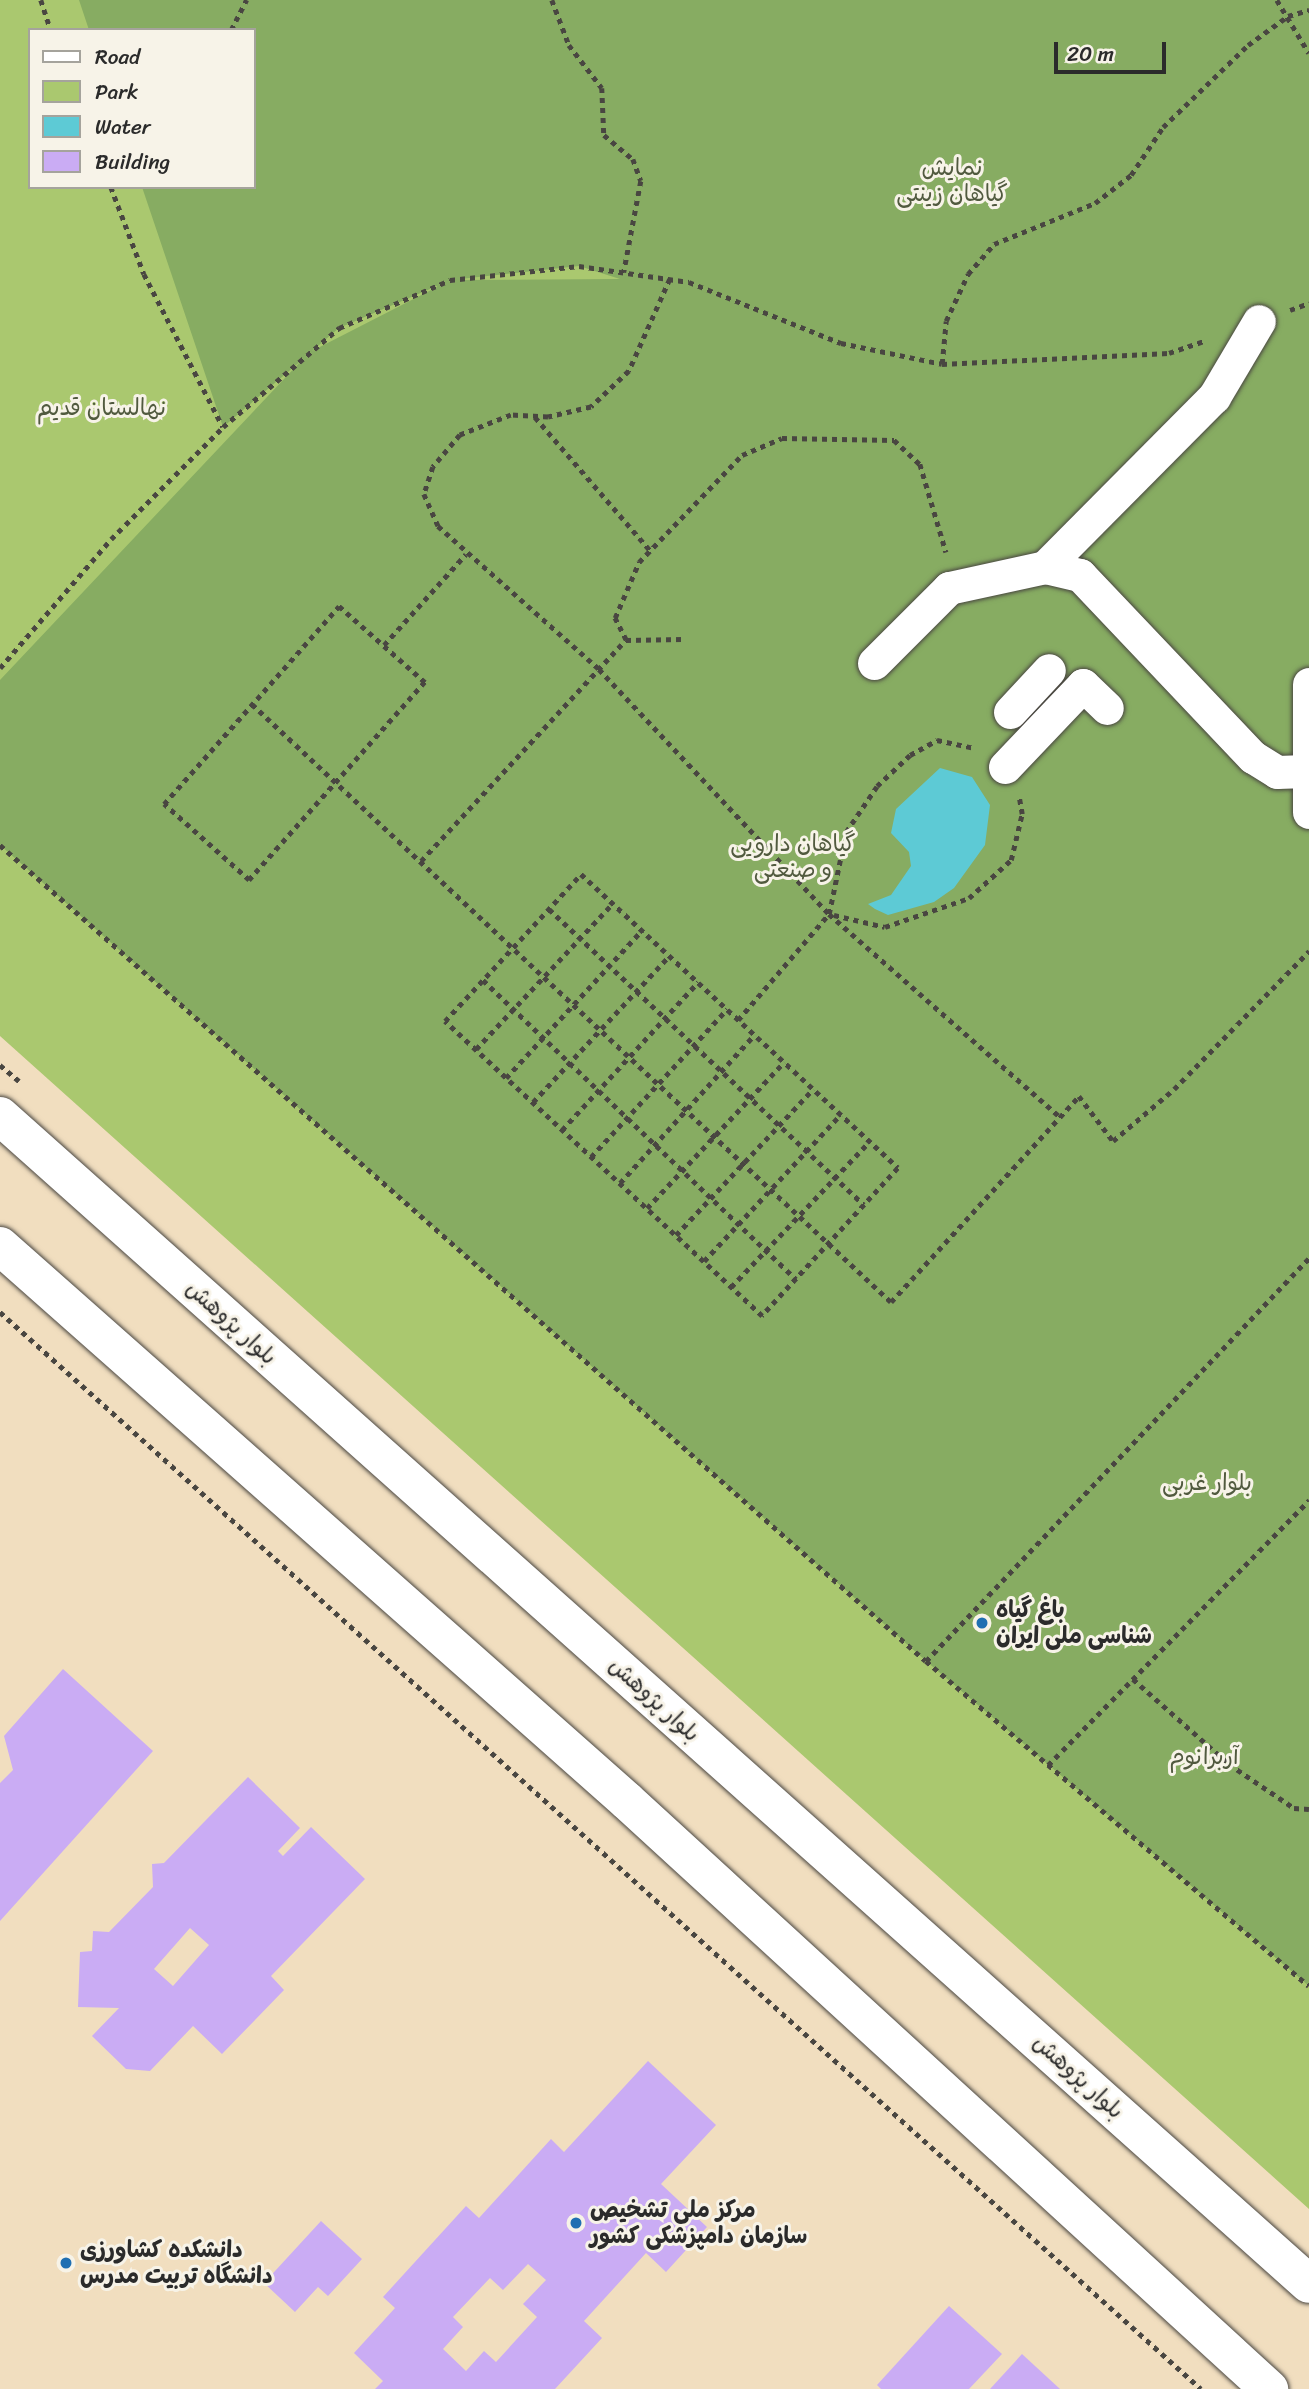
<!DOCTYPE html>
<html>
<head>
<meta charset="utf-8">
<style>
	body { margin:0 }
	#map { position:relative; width:1309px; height:2389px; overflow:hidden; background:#f1debf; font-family:Sriracha,"Playpen Sans Arabic",sans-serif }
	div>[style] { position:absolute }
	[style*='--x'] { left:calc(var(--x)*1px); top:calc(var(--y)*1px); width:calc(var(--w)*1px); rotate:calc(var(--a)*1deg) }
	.green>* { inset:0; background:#aac86f }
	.forest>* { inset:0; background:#87ac62 }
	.water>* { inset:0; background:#5dcad5 }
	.building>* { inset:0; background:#caacf4 }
	.path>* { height:4.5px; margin-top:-2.25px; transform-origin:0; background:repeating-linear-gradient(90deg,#494641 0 5px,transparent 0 10px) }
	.roads { filter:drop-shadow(0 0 2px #494641) drop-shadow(0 0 2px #494641) }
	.street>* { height:33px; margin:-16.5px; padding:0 16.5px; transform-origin:16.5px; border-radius:16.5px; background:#fff }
	.secondary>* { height:38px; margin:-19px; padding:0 19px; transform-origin:19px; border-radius:19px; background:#fff }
	.dots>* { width:19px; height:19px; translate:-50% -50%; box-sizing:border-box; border:4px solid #f7f3e8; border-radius:50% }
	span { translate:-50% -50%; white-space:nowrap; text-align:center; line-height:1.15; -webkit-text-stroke:6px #f7f3e8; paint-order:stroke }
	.park-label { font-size:23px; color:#515a3f }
	.street-label { font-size:23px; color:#2b2b2b }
	.poi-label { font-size:23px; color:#2b2b2b; font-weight:700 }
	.left { translate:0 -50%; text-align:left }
	.legend { position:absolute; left:28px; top:28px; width:228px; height:161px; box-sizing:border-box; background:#f7f3e8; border:2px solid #a5a39c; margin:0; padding:9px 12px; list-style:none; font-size:21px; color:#2b2b2b }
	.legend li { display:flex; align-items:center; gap:14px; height:35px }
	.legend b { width:35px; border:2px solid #a5a39c }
	.scale { position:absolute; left:1054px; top:42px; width:112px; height:32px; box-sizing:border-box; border:4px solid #2b2b2b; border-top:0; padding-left:9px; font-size:21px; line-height:24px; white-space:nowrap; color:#2b2b2b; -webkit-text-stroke:5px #f7f3e8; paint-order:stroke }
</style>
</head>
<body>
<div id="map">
	<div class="green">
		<div style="clip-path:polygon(evenodd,0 0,1309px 0,1309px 2209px,0 1036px,0 0,30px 30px,254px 30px,254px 187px,30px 187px,30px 30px)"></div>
	</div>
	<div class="forest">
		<div style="clip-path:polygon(evenodd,79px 0,1309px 0,1309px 1986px,926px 1661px,0 845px,0 680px,302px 360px,223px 427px,142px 187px,254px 187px,254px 30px,89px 30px,79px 0,579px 266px,620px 279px,460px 280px,460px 279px,579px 266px,79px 0,437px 286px,437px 287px,312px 351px,339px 328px,437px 286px)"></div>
	</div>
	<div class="water">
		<div style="clip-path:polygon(940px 768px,972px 777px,990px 805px,985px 845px,954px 888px,934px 902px,888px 915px,875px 909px,868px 904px,891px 895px,911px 866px,909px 852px,891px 833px,896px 809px)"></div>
	</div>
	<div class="building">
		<div style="clip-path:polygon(63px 1669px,153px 1751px,0 1921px,0 1783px,13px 1770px,4px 1736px)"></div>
		<div style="clip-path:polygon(evenodd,248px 1777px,300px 1828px,278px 1851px,283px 1856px,311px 1827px,365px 1879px,271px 1976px,284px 1990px,222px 2054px,193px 2026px,150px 2071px,126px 2069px,92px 2036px,119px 2008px,78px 2007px,80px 1952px,92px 1951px,93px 1931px,109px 1932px,153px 1887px,152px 1864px,164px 1863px,248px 1777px,190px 1928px,209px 1945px,173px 1986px,154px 1969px,190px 1928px)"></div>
		<div style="clip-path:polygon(evenodd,648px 2061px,716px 2125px,661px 2184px,707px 2227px,666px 2272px,646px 2253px,584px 2321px,602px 2338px,555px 2389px,375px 2389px,383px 2381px,354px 2353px,395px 2308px,383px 2297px,466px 2206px,479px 2218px,551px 2139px,564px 2152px,648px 2061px,528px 2264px,546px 2280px,523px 2304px,537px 2317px,496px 2362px,484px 2351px,466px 2371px,443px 2349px,463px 2327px,453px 2317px,490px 2278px,503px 2290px,528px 2264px)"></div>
		<div style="clip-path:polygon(321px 2221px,362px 2259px,328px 2296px,318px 2287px,295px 2312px,264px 2283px)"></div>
		<div style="clip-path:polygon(949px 2306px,1002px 2354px,969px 2389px,881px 2389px,877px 2385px)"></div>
		<div style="clip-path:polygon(1022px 2354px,1060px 2389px,990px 2389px)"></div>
	</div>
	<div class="path">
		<div style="--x:41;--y:0;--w:32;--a:72"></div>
		<div style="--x:552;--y:0;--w:48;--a:69.3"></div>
		<div style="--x:569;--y:45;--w:54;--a:52.5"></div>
		<div style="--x:602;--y:88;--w:47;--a:87.6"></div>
		<div style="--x:604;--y:135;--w:38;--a:40"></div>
		<div style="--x:633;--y:159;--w:23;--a:70"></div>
		<div style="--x:641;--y:181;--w:93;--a:100.6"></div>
		<div style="--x:1277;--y:0;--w:62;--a:58.9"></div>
		<div style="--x:231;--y:30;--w:34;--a:-63"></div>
		<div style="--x:111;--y:187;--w:93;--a:69.2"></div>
		<div style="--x:144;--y:274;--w:172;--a:62.7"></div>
		<div style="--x:670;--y:279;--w:101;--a:114"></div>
		<div style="--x:629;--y:371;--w:52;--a:136.5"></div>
		<div style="--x:591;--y:407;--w:44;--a:166.9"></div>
		<div style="--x:548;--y:417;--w:37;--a:-177"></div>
		<div style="--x:511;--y:415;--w:55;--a:158.6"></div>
		<div style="--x:460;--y:435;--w:42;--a:130.2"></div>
		<div style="--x:433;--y:467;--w:28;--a:108"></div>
		<div style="--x:424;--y:494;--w:35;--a:66"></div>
		<div style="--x:438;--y:526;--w:215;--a:41.6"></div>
		<div style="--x:599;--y:669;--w:336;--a:46.8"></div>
		<div style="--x:829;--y:914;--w:308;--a:41.3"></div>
		<div style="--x:1290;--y:310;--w:20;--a:-20"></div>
		<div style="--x:942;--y:364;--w:43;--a:-84.7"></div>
		<div style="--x:946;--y:321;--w:52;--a:-64.9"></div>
		<div style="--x:968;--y:274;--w:40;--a:-49"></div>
		<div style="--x:994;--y:244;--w:109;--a:-22.1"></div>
		<div style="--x:1095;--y:203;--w:46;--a:-37.9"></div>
		<div style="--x:1131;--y:175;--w:58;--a:-56.3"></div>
		<div style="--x:1163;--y:127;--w:118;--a:-44"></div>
		<div style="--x:1248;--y:45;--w:49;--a:-35.9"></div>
		<div style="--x:1288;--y:16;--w:22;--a:-16"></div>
		<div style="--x:535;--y:417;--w:176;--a:49.2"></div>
		<div style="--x:339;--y:606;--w:115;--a:41.5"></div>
		<div style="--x:425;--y:682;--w:265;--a:131.6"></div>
		<div style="--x:249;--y:880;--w:114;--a:-138.2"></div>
		<div style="--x:164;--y:804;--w:264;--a:-48.5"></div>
		<div style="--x:626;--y:640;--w:25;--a:-117"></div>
		<div style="--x:615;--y:618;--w:61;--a:-66.8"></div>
		<div style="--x:639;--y:562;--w:149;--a:-46.1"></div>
		<div style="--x:742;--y:455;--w:43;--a:-23"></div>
		<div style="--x:782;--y:438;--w:112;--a:1"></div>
		<div style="--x:894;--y:440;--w:35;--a:43"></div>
		<div style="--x:920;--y:464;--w:92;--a:73.5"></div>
		<div style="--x:384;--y:645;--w:122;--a:-48"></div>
		<div style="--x:0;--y:668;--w:170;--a:-49.3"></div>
		<div style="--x:111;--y:539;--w:158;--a:-45"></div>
		<div style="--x:223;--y:427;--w:153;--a:-40.5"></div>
		<div style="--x:339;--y:328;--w:121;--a:-23.4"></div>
		<div style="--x:450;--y:280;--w:130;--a:-6.2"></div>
		<div style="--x:579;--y:266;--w:111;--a:8.3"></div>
		<div style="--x:689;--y:282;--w:164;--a:21.9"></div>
		<div style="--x:841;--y:343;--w:103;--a:11.7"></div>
		<div style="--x:942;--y:364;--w:227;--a:-2.8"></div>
		<div style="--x:1169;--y:353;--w:39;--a:-19"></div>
		<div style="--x:252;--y:704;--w:875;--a:43.1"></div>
		<div style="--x:891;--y:1302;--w:279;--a:-47.6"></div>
		<div style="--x:1079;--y:1096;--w:56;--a:52.9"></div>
		<div style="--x:1113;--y:1141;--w:80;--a:-40.4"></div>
		<div style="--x:1174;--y:1089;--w:193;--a:-45.6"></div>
		<div style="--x:0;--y:845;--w:1234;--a:41.39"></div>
		<div style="--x:926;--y:1661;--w:502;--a:40.32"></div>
		<div style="--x:421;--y:861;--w:301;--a:-47.2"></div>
		<div style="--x:626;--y:640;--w:57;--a:-1"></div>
		<div style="--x:581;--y:874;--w:432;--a:42.8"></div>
		<div style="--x:898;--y:1168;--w:201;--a:132.6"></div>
		<div style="--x:762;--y:1316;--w:433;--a:-137.1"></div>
		<div style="--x:445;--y:1021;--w:200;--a:-47.2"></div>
		<div style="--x:549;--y:909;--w:432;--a:43.2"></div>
		<div style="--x:834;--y:915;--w:52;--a:13.2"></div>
		<div style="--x:885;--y:927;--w:89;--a:-19"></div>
		<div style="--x:969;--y:898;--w:57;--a:-42.1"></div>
		<div style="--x:1011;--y:860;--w:47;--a:-76.6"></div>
		<div style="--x:1022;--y:814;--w:17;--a:-100"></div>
		<div style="--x:483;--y:980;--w:433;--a:43.7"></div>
		<div style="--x:738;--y:1020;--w:140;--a:-49.4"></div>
		<div style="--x:829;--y:914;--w:84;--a:-78.3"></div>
		<div style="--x:846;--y:832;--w:55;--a:-56"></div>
		<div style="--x:877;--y:786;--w:45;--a:-43.2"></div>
		<div style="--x:910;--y:755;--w:31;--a:-29"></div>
		<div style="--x:937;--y:740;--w:39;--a:12"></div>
		<div style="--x:476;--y:1049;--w:200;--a:-46.8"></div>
		<div style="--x:0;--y:1065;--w:25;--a:40"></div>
		<div style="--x:506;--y:1078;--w:201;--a:-47.4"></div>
		<div style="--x:533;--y:1102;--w:200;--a:-47"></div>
		<div style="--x:562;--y:1130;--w:201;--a:-47.4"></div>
		<div style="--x:591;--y:1157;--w:201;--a:-47.4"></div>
		<div style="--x:620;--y:1183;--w:200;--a:-47.8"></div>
		<div style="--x:647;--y:1208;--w:200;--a:-46.8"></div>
		<div style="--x:676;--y:1235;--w:200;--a:-46.8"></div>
		<div style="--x:704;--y:1261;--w:200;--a:-47"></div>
		<div style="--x:731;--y:1287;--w:200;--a:-46.4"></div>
		<div style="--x:0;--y:1312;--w:1613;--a:41.88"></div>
		<div style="--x:926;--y:1661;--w:556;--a:-46.46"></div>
		<div style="--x:1133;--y:1679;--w:128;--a:41.5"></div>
		<div style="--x:1229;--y:1764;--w:78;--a:34.1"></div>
		<div style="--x:1294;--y:1808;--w:15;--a:4"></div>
		<div style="--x:1048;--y:1765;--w:372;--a:-45.4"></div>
	</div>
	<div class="roads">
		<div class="street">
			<div style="--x:1045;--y:567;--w:240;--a:-45.2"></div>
			<div style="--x:1214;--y:397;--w:88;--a:-59.4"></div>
			<div style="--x:874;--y:663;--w:106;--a:-45"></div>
			<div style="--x:949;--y:588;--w:98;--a:-12.3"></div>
			<div style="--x:1045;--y:567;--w:36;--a:13"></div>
			<div style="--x:1080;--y:575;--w:251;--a:46.5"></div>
			<div style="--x:1253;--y:757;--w:28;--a:32"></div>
			<div style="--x:1277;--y:772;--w:29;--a:-2"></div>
			<div style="--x:1309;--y:684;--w:128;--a:90"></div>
			<div style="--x:1010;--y:712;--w:57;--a:-47.1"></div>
			<div style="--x:1005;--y:767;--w:113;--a:-46.4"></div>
			<div style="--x:1083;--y:685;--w:33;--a:44"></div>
		</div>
		<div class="secondary">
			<div style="--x:0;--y:1116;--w:1754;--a:41.74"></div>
			<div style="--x:0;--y:1246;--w:837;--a:41.51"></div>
			<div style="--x:627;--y:1801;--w:871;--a:42.49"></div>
		</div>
	</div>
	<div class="dots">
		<div style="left:982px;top:1623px;background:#1f6fb2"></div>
		<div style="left:576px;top:2223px;background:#1f6fb2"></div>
		<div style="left:66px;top:2263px;background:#1f6fb2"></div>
	</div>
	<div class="park-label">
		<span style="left:952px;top:181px">نمایش<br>گیاهان زینتی</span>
		<span style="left:102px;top:408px">نهالستان قدیم</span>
		<span style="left:793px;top:857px">گیاهان دارویی<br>و صنعتی</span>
		<span style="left:1207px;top:1483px">بلوار غربی</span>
		<span style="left:1204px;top:1757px">آربرانوم</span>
	</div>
	<div class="street-label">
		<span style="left:231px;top:1323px;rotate:42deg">بلوار پژوهش</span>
		<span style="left:654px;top:1700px;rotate:42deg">بلوار پژوهش</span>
		<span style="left:1078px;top:2077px;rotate:42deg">بلوار پژوهش</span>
	</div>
	<div class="poi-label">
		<span class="left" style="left:996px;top:1623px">باغ گیاه‌<br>شناسی ملی ایران</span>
		<span class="left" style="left:590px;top:2223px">مرکز ملی تشخیص<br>سازمان دامپزشکی کشور</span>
		<span class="left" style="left:80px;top:2263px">دانشکده کشاورزی<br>دانشگاه تربیت مدرس</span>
	</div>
	<ul class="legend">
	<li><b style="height:9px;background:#fff"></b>Road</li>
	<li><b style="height:19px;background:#aac86f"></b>Park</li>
	<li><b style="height:19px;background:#5dcad5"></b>Water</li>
	<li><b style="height:19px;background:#caacf4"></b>Building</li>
	</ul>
	<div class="scale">20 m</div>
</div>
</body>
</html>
